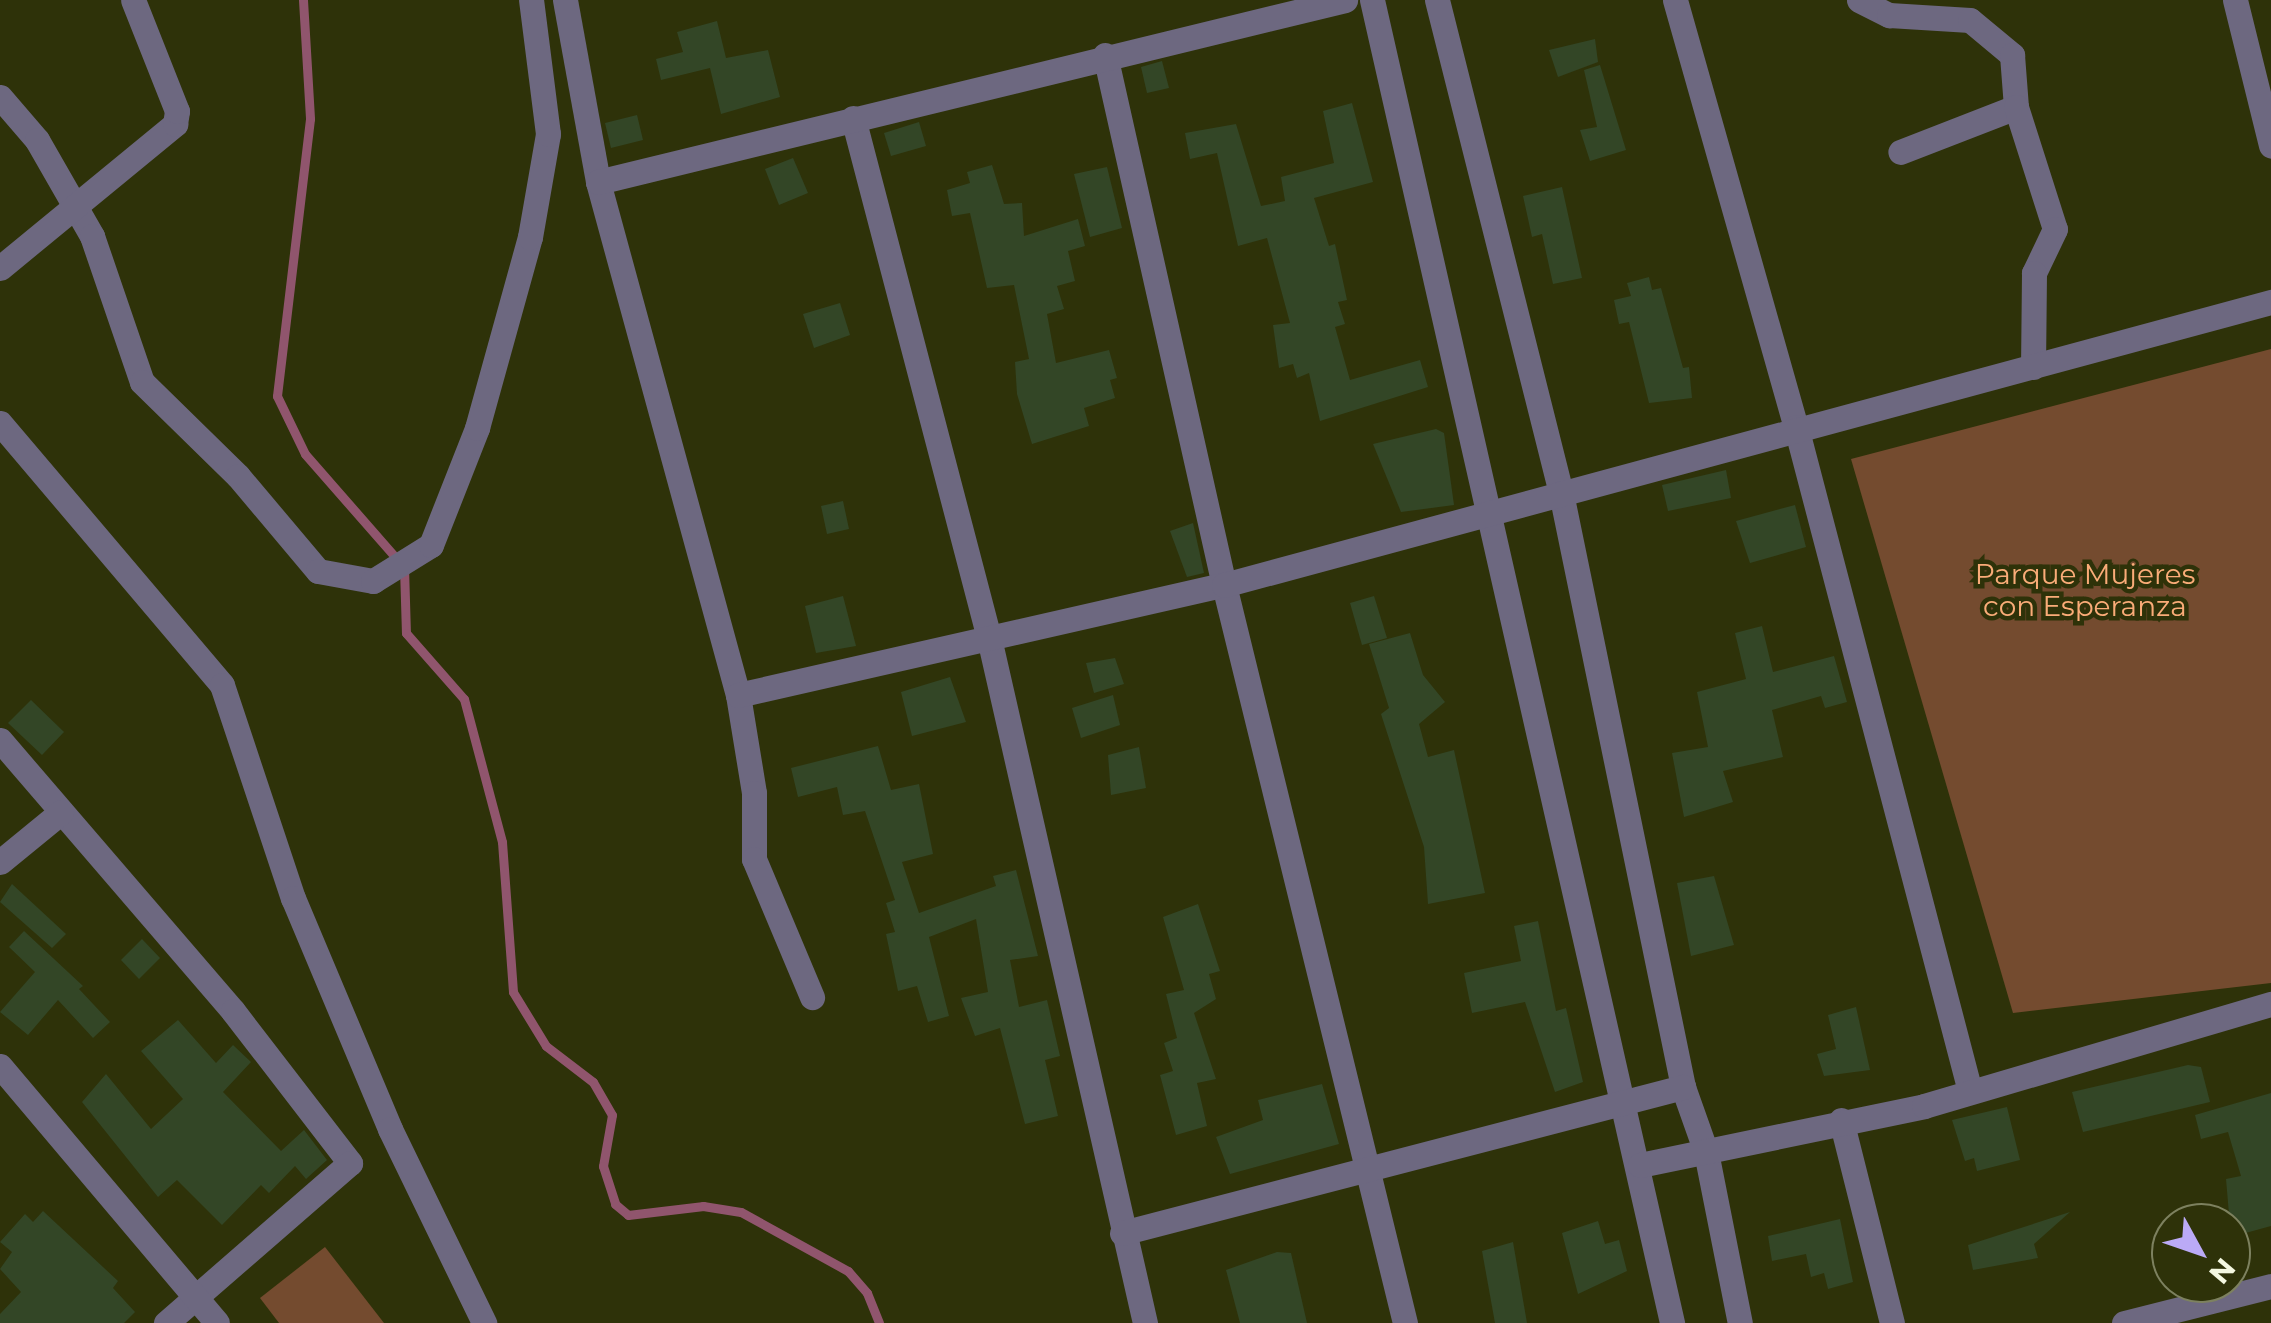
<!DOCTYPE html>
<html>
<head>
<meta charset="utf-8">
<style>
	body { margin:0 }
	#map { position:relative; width:2271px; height:1323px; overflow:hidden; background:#2e3209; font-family:Montserrat,sans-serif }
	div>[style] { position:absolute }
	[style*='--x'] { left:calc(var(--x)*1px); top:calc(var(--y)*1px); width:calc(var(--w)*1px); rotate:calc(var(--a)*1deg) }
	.green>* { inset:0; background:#744b2f }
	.stream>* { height:9px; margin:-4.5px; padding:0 4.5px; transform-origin:4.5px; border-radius:4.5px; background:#90556d }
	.building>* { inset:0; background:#334626 }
	.minor>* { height:25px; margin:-12.5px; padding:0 12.5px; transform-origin:12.5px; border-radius:12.5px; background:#6d6880 }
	span { translate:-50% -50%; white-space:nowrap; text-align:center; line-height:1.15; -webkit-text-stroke:9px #2e3209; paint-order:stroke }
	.park-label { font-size:28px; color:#faac78 }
	.north { position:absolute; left:2151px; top:1203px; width:100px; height:100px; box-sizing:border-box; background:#2e3209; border:2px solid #7d815f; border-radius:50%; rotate:130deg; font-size:28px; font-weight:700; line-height:40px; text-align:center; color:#f4f8e1 }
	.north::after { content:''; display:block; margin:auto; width:35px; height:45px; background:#bbaaf6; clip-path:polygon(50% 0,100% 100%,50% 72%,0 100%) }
</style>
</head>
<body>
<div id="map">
	<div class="green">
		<div style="clip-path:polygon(2271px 349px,2271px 983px,2013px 1013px,1851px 459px)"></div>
		<div style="clip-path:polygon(325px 1247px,384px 1323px,279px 1323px,260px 1298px)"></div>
	</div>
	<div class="stream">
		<div style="--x:303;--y:0;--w:119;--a:86.6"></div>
		<div style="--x:310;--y:119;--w:279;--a:96.8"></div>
		<div style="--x:277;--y:396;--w:64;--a:64.2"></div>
		<div style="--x:305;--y:454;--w:150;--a:48.8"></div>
		<div style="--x:404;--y:567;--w:66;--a:88.3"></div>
		<div style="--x:406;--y:633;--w:88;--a:48.7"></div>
		<div style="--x:464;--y:699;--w:148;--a:75.1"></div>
		<div style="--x:502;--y:842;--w:150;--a:85.8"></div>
		<div style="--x:513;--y:992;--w:63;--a:58.6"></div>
		<div style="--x:546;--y:1046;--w:59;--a:37.5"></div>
		<div style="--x:593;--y:1082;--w:38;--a:60"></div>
		<div style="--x:612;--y:1115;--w:52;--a:100"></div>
		<div style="--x:603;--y:1166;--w:40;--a:72"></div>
		<div style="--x:615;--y:1204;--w:17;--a:40"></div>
		<div style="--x:628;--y:1215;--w:76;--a:-6.8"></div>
		<div style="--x:703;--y:1206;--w:38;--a:9"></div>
		<div style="--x:741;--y:1212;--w:122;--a:28.9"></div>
		<div style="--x:848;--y:1271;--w:29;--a:49"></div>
		<div style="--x:867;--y:1293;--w:32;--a:68"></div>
	</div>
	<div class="building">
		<div style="clip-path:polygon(717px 21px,726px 58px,768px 50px,780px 97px,721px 114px,710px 68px,661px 80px,656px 59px,683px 52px,677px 32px)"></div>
		<div style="clip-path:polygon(1595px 39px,1598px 62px,1558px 77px,1549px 50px)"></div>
		<div style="clip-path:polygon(1162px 61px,1169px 88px,1147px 93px,1141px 67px)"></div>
		<div style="clip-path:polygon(1600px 65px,1626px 150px,1590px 161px,1580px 130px,1597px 127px,1584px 70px)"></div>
		<div style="clip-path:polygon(1352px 103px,1373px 182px,1314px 198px,1329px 246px,1335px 244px,1347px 300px,1338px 302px,1345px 324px,1335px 327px,1350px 380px,1420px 360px,1428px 387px,1320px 421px,1309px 373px,1297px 378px,1293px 364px,1279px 368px,1273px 325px,1290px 323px,1267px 238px,1238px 246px,1217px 153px,1190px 159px,1185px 133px,1236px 124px,1261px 206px,1285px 201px,1281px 177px,1334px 163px,1323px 111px)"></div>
		<div style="clip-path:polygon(637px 115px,643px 140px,611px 148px,605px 123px)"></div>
		<div style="clip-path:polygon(919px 122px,926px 146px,891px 156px,884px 133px)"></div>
		<div style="clip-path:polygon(793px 158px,808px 193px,779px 205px,765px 169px)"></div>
		<div style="clip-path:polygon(992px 165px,1004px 204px,1022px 203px,1024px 236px,1078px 219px,1085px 246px,1068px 251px,1075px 281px,1057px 286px,1064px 309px,1047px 314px,1056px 363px,1109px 350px,1117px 378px,1110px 380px,1115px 398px,1084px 408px,1089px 426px,1032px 444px,1017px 394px,1015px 362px,1029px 359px,1014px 285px,987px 288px,970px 213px,952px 216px,947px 190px,970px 183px,967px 172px)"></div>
		<div style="clip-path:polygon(1107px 167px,1122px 228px,1090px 237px,1074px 174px)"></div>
		<div style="clip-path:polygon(1562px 187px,1582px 278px,1553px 284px,1542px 234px,1532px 237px,1523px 196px)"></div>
		<div style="clip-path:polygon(1649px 277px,1652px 290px,1661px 288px,1683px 368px,1689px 367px,1692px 398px,1649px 403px,1629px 322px,1619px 324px,1614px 300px,1631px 296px,1627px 283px)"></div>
		<div style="clip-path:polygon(840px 303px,850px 335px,814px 348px,803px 314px)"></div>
		<div style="clip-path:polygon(1436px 429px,1444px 433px,1454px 505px,1401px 512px,1373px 444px)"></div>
		<div style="clip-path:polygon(1726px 470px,1731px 498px,1668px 511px,1662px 485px)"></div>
		<div style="clip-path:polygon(843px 501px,849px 529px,827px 534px,821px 506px)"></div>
		<div style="clip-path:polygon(1795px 505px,1806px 547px,1750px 563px,1736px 521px)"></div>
		<div style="clip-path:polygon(1193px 523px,1204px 573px,1187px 577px,1170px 531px)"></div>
		<div style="clip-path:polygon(843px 596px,856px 646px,816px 653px,805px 606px)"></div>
		<div style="clip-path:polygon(1374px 596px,1387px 638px,1362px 645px,1350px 603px)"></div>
		<div style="clip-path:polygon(1762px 626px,1773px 672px,1834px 656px,1847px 702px,1825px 708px,1821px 696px,1772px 710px,1783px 757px,1723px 771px,1733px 802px,1684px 817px,1672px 753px,1708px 747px,1697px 692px,1746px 679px,1735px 633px)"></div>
		<div style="clip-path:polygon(1410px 633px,1423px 675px,1445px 702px,1419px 724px,1428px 757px,1454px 750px,1485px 893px,1428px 904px,1424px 847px,1381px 714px,1389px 708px,1369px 644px)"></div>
		<div style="clip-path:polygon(1115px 658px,1124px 684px,1094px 693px,1086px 663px)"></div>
		<div style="clip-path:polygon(950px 677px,966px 722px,912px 736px,901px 692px)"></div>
		<div style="clip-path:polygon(1113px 695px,1120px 725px,1081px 738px,1072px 708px)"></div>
		<div style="clip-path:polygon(31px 700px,64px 732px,42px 755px,8px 723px)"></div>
		<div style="clip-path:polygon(878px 746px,891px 790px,919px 784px,933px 854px,902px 862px,919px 913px,996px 886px,993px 876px,1016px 870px,1038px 956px,1010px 960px,1019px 1007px,1047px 1000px,1060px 1056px,1045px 1060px,1058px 1116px,1025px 1124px,1000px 1028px,975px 1036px,961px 998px,988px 992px,976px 919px,929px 937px,949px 1016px,928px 1022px,917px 986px,898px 991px,886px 934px,895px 932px,886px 903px,895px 900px,865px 811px,843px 815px,837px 787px,798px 797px,791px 768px)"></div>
		<div style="clip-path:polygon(1139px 747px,1146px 788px,1111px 795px,1108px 755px)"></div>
		<div style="clip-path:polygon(1714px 876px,1734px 945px,1691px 956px,1677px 883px)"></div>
		<div style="clip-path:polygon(12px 884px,66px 934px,52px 948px,0 902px)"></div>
		<div style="clip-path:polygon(1198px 904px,1220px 971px,1209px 974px,1216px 999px,1194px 1013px,1216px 1079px,1197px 1083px,1207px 1126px,1176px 1135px,1160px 1075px,1173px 1071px,1164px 1043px,1177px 1038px,1166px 994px,1184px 990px,1163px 917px)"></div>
		<div style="clip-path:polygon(1538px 921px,1556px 1011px,1566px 1008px,1583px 1082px,1555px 1092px,1525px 1002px,1472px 1013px,1464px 973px,1521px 961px,1514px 926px)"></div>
		<div style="clip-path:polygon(24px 931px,83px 986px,79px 989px,110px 1022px,93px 1038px,58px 1000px,28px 1035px,0 1012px,35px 972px,9px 947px)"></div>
		<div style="clip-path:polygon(142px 939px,160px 958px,139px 979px,121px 960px)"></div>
		<div style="clip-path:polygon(1856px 1007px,1870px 1070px,1824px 1076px,1817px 1054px,1836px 1049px,1828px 1015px)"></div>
		<div style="clip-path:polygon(178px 1020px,216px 1063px,233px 1045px,251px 1062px,223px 1092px,281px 1151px,304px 1130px,327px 1160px,306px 1179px,295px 1166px,269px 1193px,261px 1185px,222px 1225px,177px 1180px,158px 1197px,82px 1102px,106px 1074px,151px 1129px,183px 1099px,141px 1051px)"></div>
		<div style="clip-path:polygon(2188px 1065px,2201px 1067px,2210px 1102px,2083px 1132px,2072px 1092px)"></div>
		<div style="clip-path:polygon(1322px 1084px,1339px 1144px,1230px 1174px,1216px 1137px,1263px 1120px,1258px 1100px)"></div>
		<div style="clip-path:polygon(2271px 1093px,2271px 1226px,2231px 1237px,2226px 1179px,2241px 1176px,2228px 1132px,2201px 1139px,2195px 1115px)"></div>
		<div style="clip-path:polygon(2007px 1107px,2020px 1160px,1977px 1171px,1974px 1158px,1965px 1161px,1952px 1120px)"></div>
		<div style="clip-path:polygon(43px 1211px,118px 1281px,113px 1288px,135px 1312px,124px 1323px,0 1323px,0 1314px,21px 1292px,0 1269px,12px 1252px,0 1242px,25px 1214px,33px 1222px)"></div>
		<div style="clip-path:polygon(2070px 1212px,2034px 1244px,2038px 1258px,1973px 1270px,1968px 1245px)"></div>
		<div style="clip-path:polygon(1840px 1219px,1853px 1282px,1828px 1289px,1824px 1273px,1811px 1277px,1806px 1254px,1772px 1261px,1768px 1236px)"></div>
		<div style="clip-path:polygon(1598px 1221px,1605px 1244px,1619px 1240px,1627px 1271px,1578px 1294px,1562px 1233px)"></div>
		<div style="clip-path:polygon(1513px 1242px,1527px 1323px,1495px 1323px,1482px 1251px)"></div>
		<div style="clip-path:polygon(1277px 1252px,1291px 1253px,1307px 1323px,1240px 1323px,1226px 1270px)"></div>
	</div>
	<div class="minor">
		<div style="--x:565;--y:0;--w:185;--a:79.7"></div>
		<div style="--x:598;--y:182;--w:532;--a:74.74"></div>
		<div style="--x:738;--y:695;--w:99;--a:80.7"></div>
		<div style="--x:754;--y:793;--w:66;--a:90"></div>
		<div style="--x:754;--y:859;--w:150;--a:67.2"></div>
		<div style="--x:1372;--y:0;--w:1357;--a:77.22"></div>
		<div style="--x:1437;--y:0;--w:508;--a:75.88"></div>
		<div style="--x:1561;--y:493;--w:606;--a:78.39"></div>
		<div style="--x:1683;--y:1087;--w:69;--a:70.5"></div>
		<div style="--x:1706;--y:1152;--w:174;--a:78.8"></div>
		<div style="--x:1675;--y:0;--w:444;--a:74.2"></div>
		<div style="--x:1796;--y:427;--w:686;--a:75.32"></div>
		<div style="--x:1859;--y:0;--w:34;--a:27"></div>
		<div style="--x:1889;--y:15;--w:81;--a:3.5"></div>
		<div style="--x:1970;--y:20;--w:55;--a:39.8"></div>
		<div style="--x:2012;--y:55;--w:52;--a:85.6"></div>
		<div style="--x:2016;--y:107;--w:124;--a:158.8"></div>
		<div style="--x:2235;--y:0;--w:150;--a:76.1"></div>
		<div style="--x:1105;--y:55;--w:543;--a:77.35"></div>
		<div style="--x:1224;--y:585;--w:760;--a:76.22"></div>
		<div style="--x:0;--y:97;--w:57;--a:49.3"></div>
		<div style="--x:37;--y:140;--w:111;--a:60.2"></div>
		<div style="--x:92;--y:236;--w:154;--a:71.1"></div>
		<div style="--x:142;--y:382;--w:134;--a:44.4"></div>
		<div style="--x:238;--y:476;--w:124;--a:49.9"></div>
		<div style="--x:318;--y:571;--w:56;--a:10.3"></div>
		<div style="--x:373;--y:581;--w:68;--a:-31.8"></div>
		<div style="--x:431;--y:545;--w:126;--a:-68.5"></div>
		<div style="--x:477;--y:428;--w:198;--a:-74.5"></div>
		<div style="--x:530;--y:237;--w:105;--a:-80.1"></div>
		<div style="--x:548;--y:134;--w:135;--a:-97.2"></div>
		<div style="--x:2016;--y:107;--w:128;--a:72.3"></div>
		<div style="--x:2055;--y:229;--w:49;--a:115.5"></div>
		<div style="--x:2034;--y:273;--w:94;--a:90.6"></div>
		<div style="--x:853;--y:118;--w:537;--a:75.34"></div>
		<div style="--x:989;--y:638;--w:703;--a:77.17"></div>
		<div style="--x:598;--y:182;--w:769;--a:-13.69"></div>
		<div style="--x:0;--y:268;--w:227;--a:-39.4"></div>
		<div style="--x:175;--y:124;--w:13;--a:-81"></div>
		<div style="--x:177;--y:111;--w:119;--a:-111.6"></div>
		<div style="--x:0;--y:423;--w:343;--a:49.7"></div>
		<div style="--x:222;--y:685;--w:225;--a:71.6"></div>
		<div style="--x:293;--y:898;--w:251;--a:67.2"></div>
		<div style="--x:390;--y:1129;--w:216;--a:64.1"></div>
		<div style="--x:738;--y:695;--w:498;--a:-12.8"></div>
		<div style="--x:1224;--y:585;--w:1085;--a:-15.13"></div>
		<div style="--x:0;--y:740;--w:357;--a:49.3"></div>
		<div style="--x:233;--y:1011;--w:192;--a:52.4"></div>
		<div style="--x:350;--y:1163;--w:244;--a:139"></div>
		<div style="--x:0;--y:862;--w:79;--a:-39.3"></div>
		<div style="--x:0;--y:1066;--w:336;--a:49.8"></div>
		<div style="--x:1841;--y:1120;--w:209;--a:75.9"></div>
		<div style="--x:1640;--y:1165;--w:290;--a:-11.7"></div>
		<div style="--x:1924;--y:1106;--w:362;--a:-16.4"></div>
		<div style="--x:1122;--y:1233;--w:580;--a:-14.59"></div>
		<div style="--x:2124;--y:1323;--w:152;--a:-14.1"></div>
	</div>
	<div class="park-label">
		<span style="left:2085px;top:590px">Parque Mujeres<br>con Esperanza</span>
	</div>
	<div class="north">N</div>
</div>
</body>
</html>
